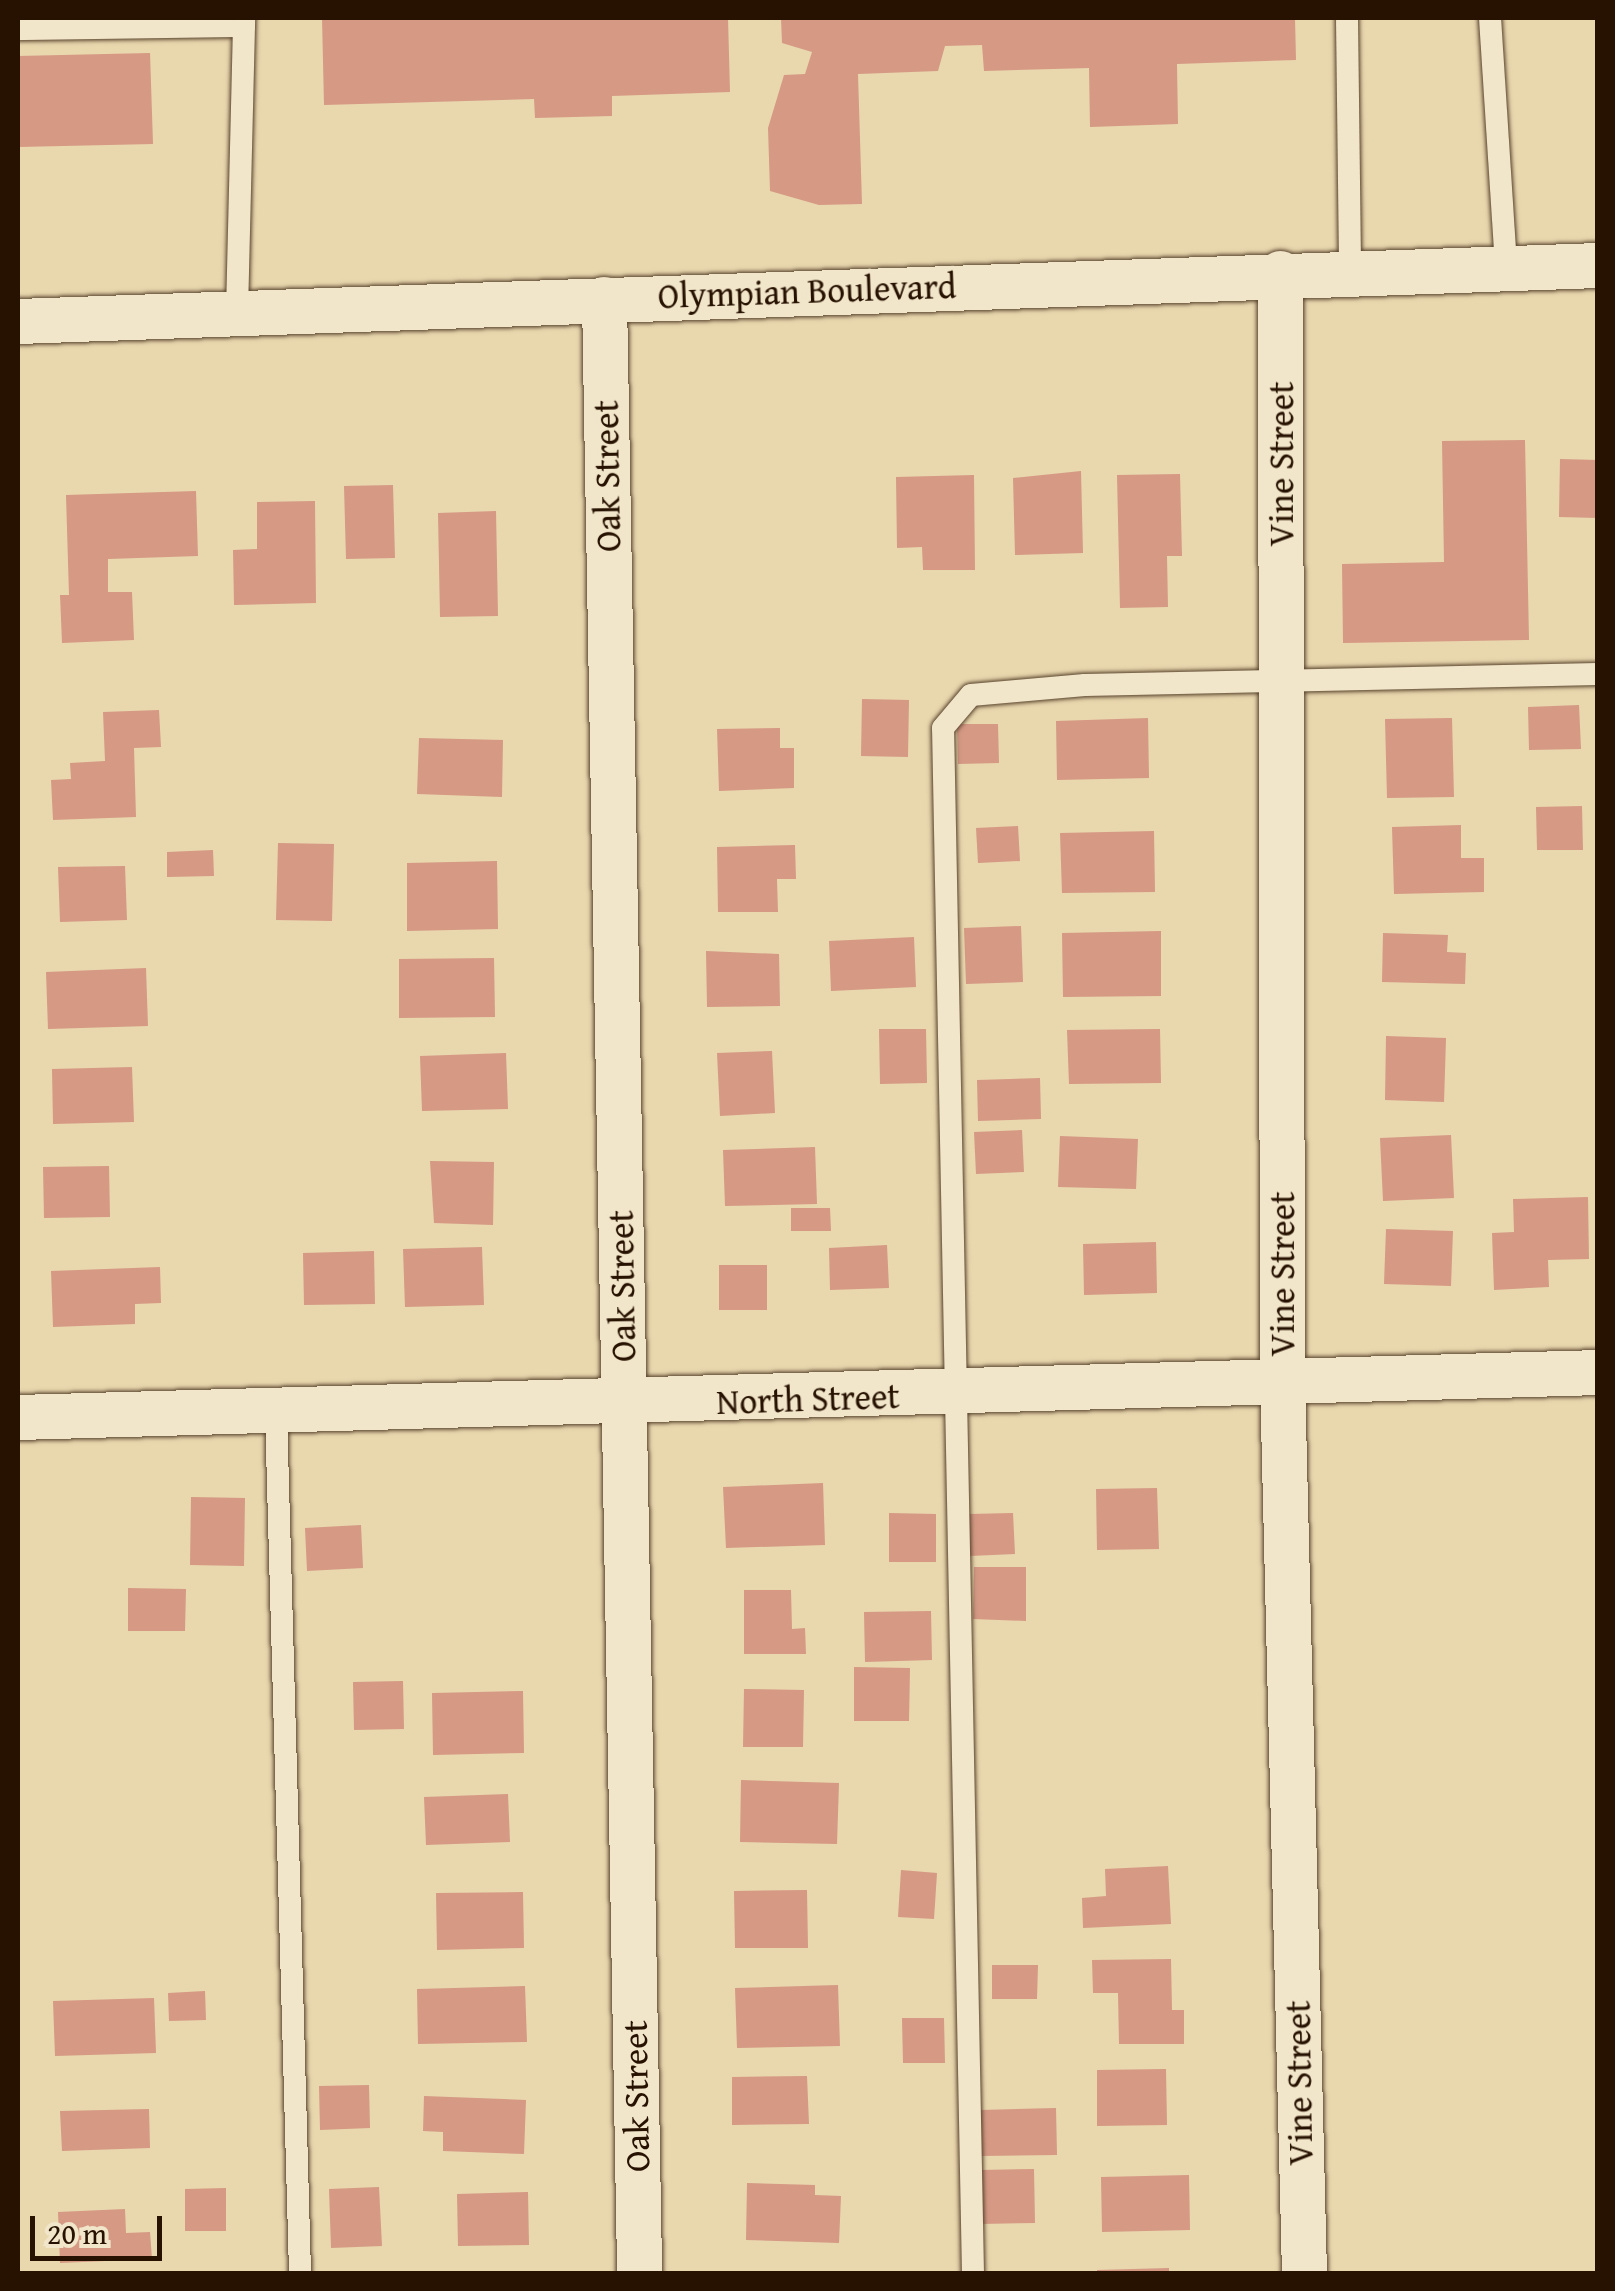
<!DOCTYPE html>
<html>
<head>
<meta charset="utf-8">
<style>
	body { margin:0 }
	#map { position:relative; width:1615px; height:2291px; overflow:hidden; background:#e9d7ae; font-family:"Gentium Book Plus",serif }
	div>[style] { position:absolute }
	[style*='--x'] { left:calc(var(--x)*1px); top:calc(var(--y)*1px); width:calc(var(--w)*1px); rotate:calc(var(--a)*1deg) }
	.building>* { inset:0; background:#d59984 }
	.roads { filter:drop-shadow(0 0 2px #58432c) drop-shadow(0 0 2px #58432c) }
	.service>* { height:22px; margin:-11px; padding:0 11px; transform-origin:11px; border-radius:11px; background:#f1e5ca }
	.minor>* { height:45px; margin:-22.5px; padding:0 22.5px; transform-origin:22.5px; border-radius:22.5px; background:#f1e5ca }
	span { translate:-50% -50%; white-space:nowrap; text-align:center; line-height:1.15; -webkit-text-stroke:8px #f1e5ca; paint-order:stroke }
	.street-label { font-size:35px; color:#271201 }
	.frame { position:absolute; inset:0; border:20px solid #271201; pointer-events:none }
	.scale { position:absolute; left:30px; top:2216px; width:132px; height:45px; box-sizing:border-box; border:5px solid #271201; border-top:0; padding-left:12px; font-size:30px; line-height:35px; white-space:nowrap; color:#271201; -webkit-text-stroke:8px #f1e5ca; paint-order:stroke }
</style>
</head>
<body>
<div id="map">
	<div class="building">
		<div style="clip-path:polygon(322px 18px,728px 18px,730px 92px,612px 96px,612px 116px,535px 118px,534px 99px,324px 105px)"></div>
		<div style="clip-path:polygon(781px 18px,1295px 18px,1296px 60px,1177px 64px,1178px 124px,1090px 127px,1089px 68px,984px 71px,982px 45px,945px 46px,938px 71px,858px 74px,862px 204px,819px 205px,770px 191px,768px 128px,784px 75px,805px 74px,812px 52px,782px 43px)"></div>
		<div style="clip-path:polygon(150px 53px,153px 144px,18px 147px,18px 56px)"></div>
		<div style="clip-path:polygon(1525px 440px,1529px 640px,1343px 643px,1342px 564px,1444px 562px,1442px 441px)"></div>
		<div style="clip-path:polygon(1560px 459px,1598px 460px,1598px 518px,1559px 517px)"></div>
		<div style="clip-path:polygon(1081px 471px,1083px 553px,1015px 555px,1013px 478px)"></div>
		<div style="clip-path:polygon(1180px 474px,1182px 556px,1167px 556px,1168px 607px,1120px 608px,1117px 475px)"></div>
		<div style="clip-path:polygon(974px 475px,975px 570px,923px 570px,922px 547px,897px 548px,896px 477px)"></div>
		<div style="clip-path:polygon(393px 485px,395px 558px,346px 559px,344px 486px)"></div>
		<div style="clip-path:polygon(196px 491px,198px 556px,108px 559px,108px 592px,132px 592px,134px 640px,62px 643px,60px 595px,69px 595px,66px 495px)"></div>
		<div style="clip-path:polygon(315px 501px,316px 603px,234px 605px,233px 550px,257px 549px,257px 502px)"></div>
		<div style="clip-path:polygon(496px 511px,498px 616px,440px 617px,438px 513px)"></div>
		<div style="clip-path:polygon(862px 699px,909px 700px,908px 757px,861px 756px)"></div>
		<div style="clip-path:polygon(1579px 705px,1581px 749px,1529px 750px,1528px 707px)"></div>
		<div style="clip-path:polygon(159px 710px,161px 747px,134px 748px,136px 817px,53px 820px,51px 780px,71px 779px,70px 763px,105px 761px,103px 712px)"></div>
		<div style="clip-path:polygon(1148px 718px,1149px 778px,1057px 780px,1056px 721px)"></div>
		<div style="clip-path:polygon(1452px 718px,1454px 797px,1387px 798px,1385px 719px)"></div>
		<div style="clip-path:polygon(957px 724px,998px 724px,999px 763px,958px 764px)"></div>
		<div style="clip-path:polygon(780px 728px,780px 748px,794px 748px,794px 788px,719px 791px,717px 729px)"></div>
		<div style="clip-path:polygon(419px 738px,503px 740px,502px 797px,417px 794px)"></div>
		<div style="clip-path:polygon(1582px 806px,1583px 850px,1537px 850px,1536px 807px)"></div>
		<div style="clip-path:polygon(1461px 825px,1461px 858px,1484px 858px,1484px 892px,1394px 894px,1392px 827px)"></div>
		<div style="clip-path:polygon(1018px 826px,1020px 861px,978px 863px,976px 828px)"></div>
		<div style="clip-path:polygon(1154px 831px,1155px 892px,1062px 893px,1060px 833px)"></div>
		<div style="clip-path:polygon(278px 843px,334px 844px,332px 921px,276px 920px)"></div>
		<div style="clip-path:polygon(795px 845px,796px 879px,777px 879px,778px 912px,718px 912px,717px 847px)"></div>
		<div style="clip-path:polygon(213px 850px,214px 876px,167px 877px,167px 852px)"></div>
		<div style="clip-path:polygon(497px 861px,498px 929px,407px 931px,407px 863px)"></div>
		<div style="clip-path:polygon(125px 866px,127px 920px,60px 922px,58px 867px)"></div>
		<div style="clip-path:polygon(1021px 926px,1023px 982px,966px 984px,964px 928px)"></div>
		<div style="clip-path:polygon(1161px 931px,1161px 996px,1063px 997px,1062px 933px)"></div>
		<div style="clip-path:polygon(1383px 933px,1448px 935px,1447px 952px,1466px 953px,1465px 984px,1382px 982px)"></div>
		<div style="clip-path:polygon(914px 937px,916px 987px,831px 991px,829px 941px)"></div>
		<div style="clip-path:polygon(706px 951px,779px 954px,780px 1006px,707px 1007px)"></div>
		<div style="clip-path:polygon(494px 958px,495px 1017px,399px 1018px,399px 959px)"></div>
		<div style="clip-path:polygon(146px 968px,148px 1026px,48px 1029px,46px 972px)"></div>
		<div style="clip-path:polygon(879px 1029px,926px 1029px,927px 1083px,880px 1084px)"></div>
		<div style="clip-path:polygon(1160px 1029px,1161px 1083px,1069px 1084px,1067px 1030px)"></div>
		<div style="clip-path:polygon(1386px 1036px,1446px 1038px,1444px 1102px,1385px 1100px)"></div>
		<div style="clip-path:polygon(772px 1051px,775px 1113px,720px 1116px,717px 1053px)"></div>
		<div style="clip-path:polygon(506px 1053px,508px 1109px,422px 1111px,420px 1056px)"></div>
		<div style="clip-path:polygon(132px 1067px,134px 1122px,53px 1124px,52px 1069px)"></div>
		<div style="clip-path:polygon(1040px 1078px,1041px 1119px,978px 1121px,977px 1080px)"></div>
		<div style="clip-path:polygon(1022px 1130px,1024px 1172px,976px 1174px,974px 1132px)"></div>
		<div style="clip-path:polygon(1451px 1135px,1454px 1198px,1383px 1201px,1380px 1138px)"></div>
		<div style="clip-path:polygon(1060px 1136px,1138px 1139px,1136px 1189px,1058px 1187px)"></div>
		<div style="clip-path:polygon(815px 1147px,817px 1204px,725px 1206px,723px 1150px)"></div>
		<div style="clip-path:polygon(430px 1161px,494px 1162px,493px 1225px,434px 1223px)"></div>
		<div style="clip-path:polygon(109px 1166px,110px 1217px,44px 1218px,43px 1167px)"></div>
		<div style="clip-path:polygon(1588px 1197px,1589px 1259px,1548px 1260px,1549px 1287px,1494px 1290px,1492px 1233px,1514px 1232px,1513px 1199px)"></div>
		<div style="clip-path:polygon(791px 1208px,830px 1208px,831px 1231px,791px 1231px)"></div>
		<div style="clip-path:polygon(1386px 1229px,1453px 1231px,1451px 1286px,1384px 1284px)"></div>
		<div style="clip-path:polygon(1156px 1242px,1157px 1293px,1084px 1295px,1083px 1244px)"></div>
		<div style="clip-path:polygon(887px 1245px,889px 1288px,830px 1290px,829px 1248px)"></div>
		<div style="clip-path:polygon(482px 1247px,484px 1305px,405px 1307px,403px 1249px)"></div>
		<div style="clip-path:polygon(374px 1251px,375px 1304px,304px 1305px,303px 1253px)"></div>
		<div style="clip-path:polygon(719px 1265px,767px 1265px,767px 1310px,719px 1310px)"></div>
		<div style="clip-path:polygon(160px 1267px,161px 1303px,135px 1304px,135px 1324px,53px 1327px,51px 1271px)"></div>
		<div style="clip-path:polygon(823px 1483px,825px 1545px,726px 1548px,723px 1487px)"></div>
		<div style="clip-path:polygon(1157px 1488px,1159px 1549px,1097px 1550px,1096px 1489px)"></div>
		<div style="clip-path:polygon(191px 1497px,245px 1498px,244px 1566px,190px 1565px)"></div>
		<div style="clip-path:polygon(889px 1513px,936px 1514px,936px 1562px,889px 1562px)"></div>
		<div style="clip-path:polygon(1013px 1513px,1015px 1554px,970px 1556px,969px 1514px)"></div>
		<div style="clip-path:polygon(361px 1525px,363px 1568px,307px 1571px,305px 1528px)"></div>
		<div style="clip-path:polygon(974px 1567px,1026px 1567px,1026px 1621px,973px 1619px)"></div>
		<div style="clip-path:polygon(128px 1588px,186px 1589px,185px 1631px,128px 1631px)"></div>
		<div style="clip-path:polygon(744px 1590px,791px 1590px,792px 1629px,805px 1628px,806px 1654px,744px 1654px)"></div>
		<div style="clip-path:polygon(931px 1611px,932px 1660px,865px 1662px,864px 1612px)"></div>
		<div style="clip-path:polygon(854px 1667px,910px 1668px,909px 1721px,854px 1721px)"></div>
		<div style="clip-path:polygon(403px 1681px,404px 1729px,354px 1730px,353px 1682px)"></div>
		<div style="clip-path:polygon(744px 1689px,804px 1690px,803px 1747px,743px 1747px)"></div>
		<div style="clip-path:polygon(523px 1691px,524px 1753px,433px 1755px,432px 1693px)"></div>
		<div style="clip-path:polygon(741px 1780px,839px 1783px,837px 1844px,740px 1842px)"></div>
		<div style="clip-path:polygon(508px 1794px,510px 1842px,426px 1845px,424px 1797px)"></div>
		<div style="clip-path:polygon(1168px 1866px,1171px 1924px,1083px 1928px,1082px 1898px,1106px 1896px,1105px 1869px)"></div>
		<div style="clip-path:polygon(901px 1870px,937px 1873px,934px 1919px,898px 1917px)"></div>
		<div style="clip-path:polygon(807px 1890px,808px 1948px,735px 1948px,734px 1891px)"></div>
		<div style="clip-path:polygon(523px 1892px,524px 1948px,437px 1950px,436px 1893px)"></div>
		<div style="clip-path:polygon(1171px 1959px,1172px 2010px,1184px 2010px,1184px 2044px,1119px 2044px,1118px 1993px,1093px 1993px,1092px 1960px)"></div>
		<div style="clip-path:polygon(992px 1965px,1038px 1965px,1037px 1999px,992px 1999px)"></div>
		<div style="clip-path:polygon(838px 1985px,840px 2046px,737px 2048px,735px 1988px)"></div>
		<div style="clip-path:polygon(525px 1986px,527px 2042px,418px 2044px,417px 1989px)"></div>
		<div style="clip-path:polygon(205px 1991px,206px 2020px,169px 2021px,168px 1993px)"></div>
		<div style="clip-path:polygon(154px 1998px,156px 2053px,55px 2056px,53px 2001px)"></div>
		<div style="clip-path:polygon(902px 2018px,944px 2018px,945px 2063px,903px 2063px)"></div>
		<div style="clip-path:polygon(1166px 2069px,1167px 2125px,1097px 2126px,1097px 2070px)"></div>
		<div style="clip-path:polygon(807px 2076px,809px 2124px,732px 2125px,732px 2077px)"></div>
		<div style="clip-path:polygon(369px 2085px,370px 2128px,320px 2130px,319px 2086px)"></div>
		<div style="clip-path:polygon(424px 2096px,526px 2100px,524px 2154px,443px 2151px,443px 2132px,423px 2131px)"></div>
		<div style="clip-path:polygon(1056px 2108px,1057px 2155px,981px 2156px,980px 2110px)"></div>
		<div style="clip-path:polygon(149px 2109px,150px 2148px,62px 2151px,60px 2111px)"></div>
		<div style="clip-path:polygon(1034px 2169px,1035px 2223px,981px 2224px,980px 2170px)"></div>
		<div style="clip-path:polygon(1189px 2175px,1190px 2230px,1102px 2232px,1101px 2177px)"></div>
		<div style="clip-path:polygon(747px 2183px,815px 2185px,815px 2195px,841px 2196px,839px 2243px,746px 2240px)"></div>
		<div style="clip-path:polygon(379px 2187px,382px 2246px,331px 2248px,329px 2189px)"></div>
		<div style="clip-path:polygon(226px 2188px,226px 2231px,185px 2231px,185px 2189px)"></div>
		<div style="clip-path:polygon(528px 2192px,529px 2245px,458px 2246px,457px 2194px)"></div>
		<div style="clip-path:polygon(125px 2209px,126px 2233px,150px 2232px,152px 2259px,60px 2263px,58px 2212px)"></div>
		<div style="clip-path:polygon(1169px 2268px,1169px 2274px,1097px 2274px,1097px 2270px)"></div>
	</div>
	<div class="roads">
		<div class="service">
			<div style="--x:1347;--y:18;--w:254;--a:89.3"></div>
			<div style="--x:1490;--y:18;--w:250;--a:86.3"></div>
			<div style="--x:18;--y:29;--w:226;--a:-0.8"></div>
			<div style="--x:237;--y:312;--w:294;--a:-88.6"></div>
			<div style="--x:276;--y:1413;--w:861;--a:88.4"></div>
			<div style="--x:973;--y:2274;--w:1546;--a:-91.11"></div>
			<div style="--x:943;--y:728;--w:43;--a:-49.7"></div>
			<div style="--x:971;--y:695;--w:114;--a:-5"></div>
			<div style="--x:1085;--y:685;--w:513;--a:-1.23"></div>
		</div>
		<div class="minor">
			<div style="--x:1280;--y:273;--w:1107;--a:89.9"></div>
			<div style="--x:1282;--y:1380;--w:894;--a:88.59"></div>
			<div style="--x:604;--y:299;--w:1975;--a:88.98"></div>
			<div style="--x:18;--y:321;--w:1581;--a:-2.03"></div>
			<div style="--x:18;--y:1417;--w:1581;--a:-1.63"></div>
		</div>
	</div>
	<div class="street-label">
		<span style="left:807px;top:291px;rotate:-2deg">Olympian Boulevard</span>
		<span style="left:1281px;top:464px;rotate:-90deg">Vine Street</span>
		<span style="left:607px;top:476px;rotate:-91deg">Oak Street</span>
		<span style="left:1282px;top:1274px;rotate:-90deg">Vine Street</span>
		<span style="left:622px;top:1286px;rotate:-91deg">Oak Street</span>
		<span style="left:808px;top:1399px;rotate:-2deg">North Street</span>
		<span style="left:1299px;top:2083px;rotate:-91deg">Vine Street</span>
		<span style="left:636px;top:2096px;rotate:-91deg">Oak Street</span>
	</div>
	<div class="frame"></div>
	<div class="scale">20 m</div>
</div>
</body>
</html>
